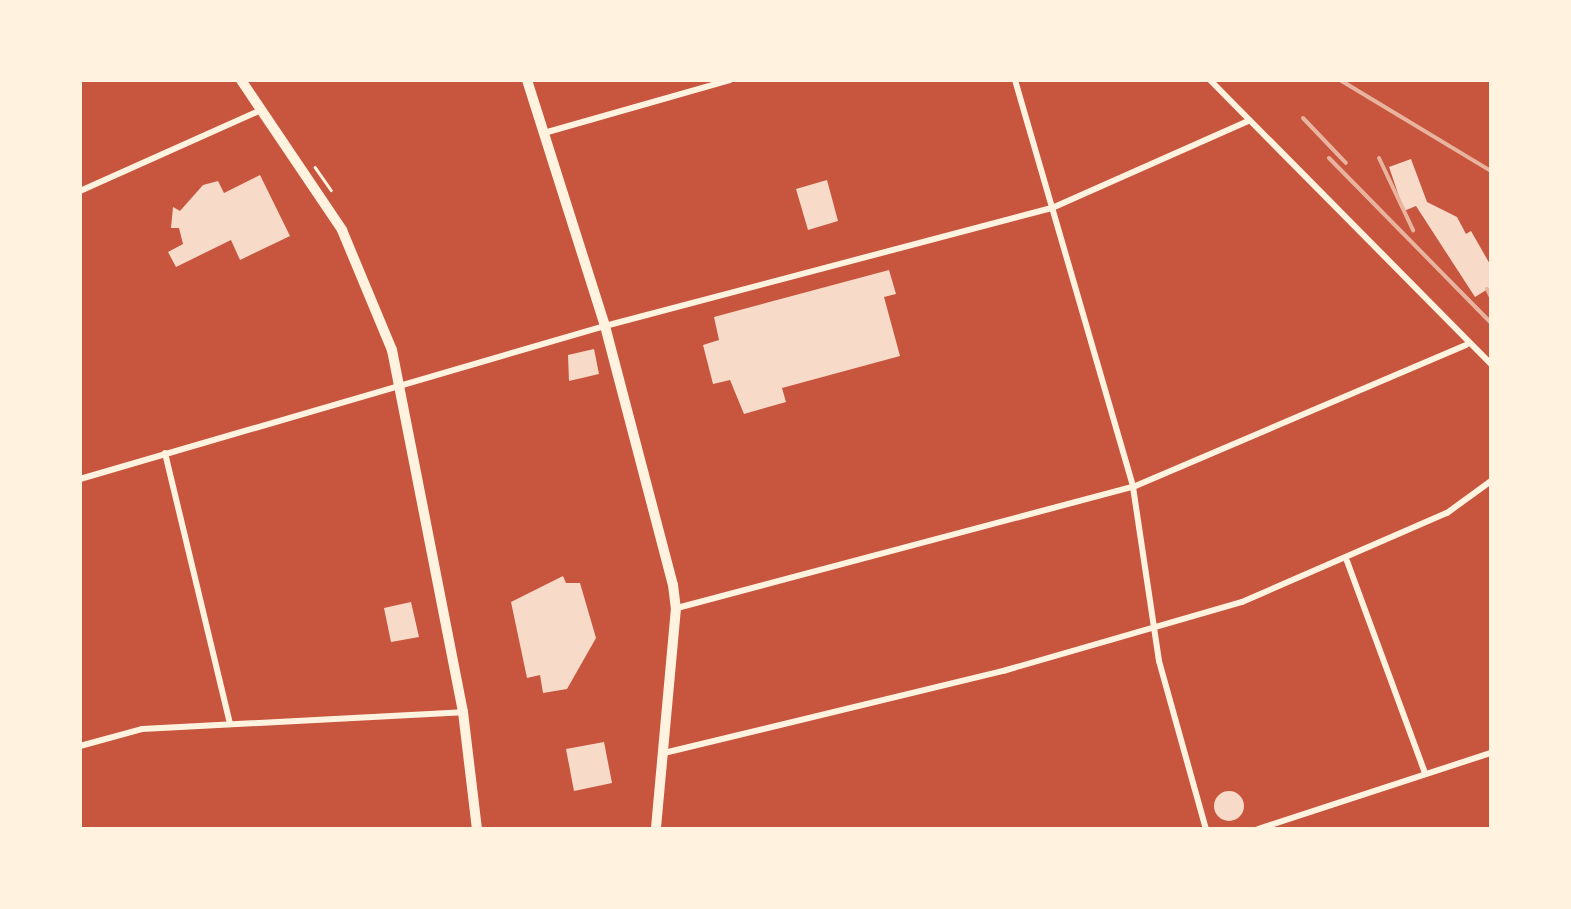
<!DOCTYPE html>
<html>
<head>
<meta charset="utf-8">
<style>
	body { margin:0 }
	#map { position:relative; width:1571px; height:909px; overflow:hidden; background:#c8553d; font-family:Jost,sans-serif }
	div>[style] { position:absolute }
	[style*='--x'] { left:calc(var(--x)*1px); top:calc(var(--y)*1px); width:calc(var(--w)*1px); rotate:calc(var(--a)*1deg) }
	.building>* { inset:0; background:#f7dbc8 }
	.round { border-radius:50% }
	.path>* { height:2.5px; margin:-1.25px; padding:0 1.25px; transform-origin:1.25px; border-radius:1.25px; background:#fff3e0 }
	.minor>* { height:6px; margin:-3px; padding:0 3px; transform-origin:3px; border-radius:3px; background:#fff3e0 }
	.primary>* { height:10px; margin:-5px; padding:0 5px; transform-origin:5px; border-radius:5px; background:#fff3e0 }
	.rail>* { height:4px; margin:-2px; padding:0 2px; transform-origin:2px; border-radius:2px; background:#e9b49f }
	span { translate:-50% -50%; white-space:nowrap; text-align:center; line-height:1.15; -webkit-text-stroke:10px #fff3e0; paint-order:stroke }
	.frame { position:absolute; inset:0; border:82px solid #fff3e0; pointer-events:none }
</style>
</head>
<body>
<div id="map">
	<div class="building">
		<div style="clip-path:polygon(1411px 159px,1427px 202px,1457px 217px,1466px 234px,1471px 231px,1491px 266px,1491px 287px,1475px 297px,1416px 206px,1404px 211px,1389px 167px)"></div>
		<div style="clip-path:polygon(260px 175px,290px 236px,240px 260px,231px 240px,176px 267px,168px 252px,183px 244px,179px 228px,171px 228px,173px 207px,180px 211px,203px 185px,218px 181px,224px 193px)"></div>
		<div style="clip-path:polygon(827px 180px,838px 221px,808px 230px,796px 189px)"></div>
		<div style="clip-path:polygon(889px 270px,896px 294px,884px 297px,900px 356px,782px 388px,786px 402px,744px 414px,730px 380px,713px 384px,703px 345px,719px 340px,714px 317px)"></div>
		<div style="clip-path:polygon(594px 349px,599px 374px,569px 381px,568px 355px)"></div>
		<div style="clip-path:polygon(563px 576px,566px 583px,580px 583px,596px 638px,567px 689px,543px 693px,540px 675px,527px 678px,511px 602px)"></div>
		<div style="clip-path:polygon(411px 602px,419px 637px,391px 642px,384px 608px)"></div>
		<div style="clip-path:polygon(604px 742px,612px 783px,574px 791px,566px 749px)"></div>
		<div class="round" style="left:1214px;top:791px;width:30px;height:30px"></div>
	</div>
	<div class="path">
		<div style="--x:315;--y:167;--w:28;--a:55"></div>
	</div>
	<div class="minor">
		<div style="--x:1015;--y:80;--w:424;--a:73.8"></div>
		<div style="--x:1133;--y:487;--w:176;--a:81.5"></div>
		<div style="--x:1159;--y:661;--w:174;--a:74.4"></div>
		<div style="--x:1210;--y:80;--w:400;--a:45.3"></div>
		<div style="--x:544;--y:133;--w:193;--a:-15.9"></div>
		<div style="--x:80;--y:191;--w:198;--a:-24.1"></div>
		<div style="--x:165;--y:453;--w:278;--a:76.5"></div>
		<div style="--x:80;--y:479;--w:547;--a:-16.25"></div>
		<div style="--x:605;--y:326;--w:462;--a:-14.8"></div>
		<div style="--x:1052;--y:208;--w:214;--a:-23.9"></div>
		<div style="--x:1347;--y:561;--w:226;--a:69.8"></div>
		<div style="--x:677;--y:608;--w:472;--a:-14.9"></div>
		<div style="--x:1133;--y:487;--w:362;--a:-23.1"></div>
		<div style="--x:80;--y:746;--w:64;--a:-15.3"></div>
		<div style="--x:142;--y:729;--w:321;--a:-3"></div>
		<div style="--x:664;--y:753;--w:349;--a:-13.6"></div>
		<div style="--x:1003;--y:671;--w:249;--a:-16.1"></div>
		<div style="--x:1242;--y:602;--w:223;--a:-23.5"></div>
		<div style="--x:1447;--y:513;--w:54;--a:-36"></div>
		<div style="--x:1258;--y:829;--w:245;--a:-18.1"></div>
	</div>
	<div class="primary">
		<div style="--x:241;--y:80;--w:181;--a:56"></div>
		<div style="--x:342;--y:230;--w:130;--a:67.4"></div>
		<div style="--x:392;--y:350;--w:369;--a:78.9"></div>
		<div style="--x:463;--y:712;--w:118;--a:83.2"></div>
		<div style="--x:527;--y:80;--w:258;--a:72.4"></div>
		<div style="--x:605;--y:326;--w:268;--a:75.3"></div>
		<div style="--x:673;--y:585;--w:23;--a:83"></div>
		<div style="--x:676;--y:608;--w:222;--a:95.2"></div>
	</div>
	<div class="rail">
		<div style="--x:1340;--y:80;--w:176;--a:31.1"></div>
		<div style="--x:1303;--y:118;--w:62;--a:46.3"></div>
		<div style="--x:1329;--y:158;--w:231;--a:45.5"></div>
		<div style="--x:1379;--y:158;--w:80;--a:64.7"></div>
		<div style="--x:1487;--y:289;--w:9;--a:63"></div>
	</div>
	<div class="frame"></div>
</div>
</body>
</html>
